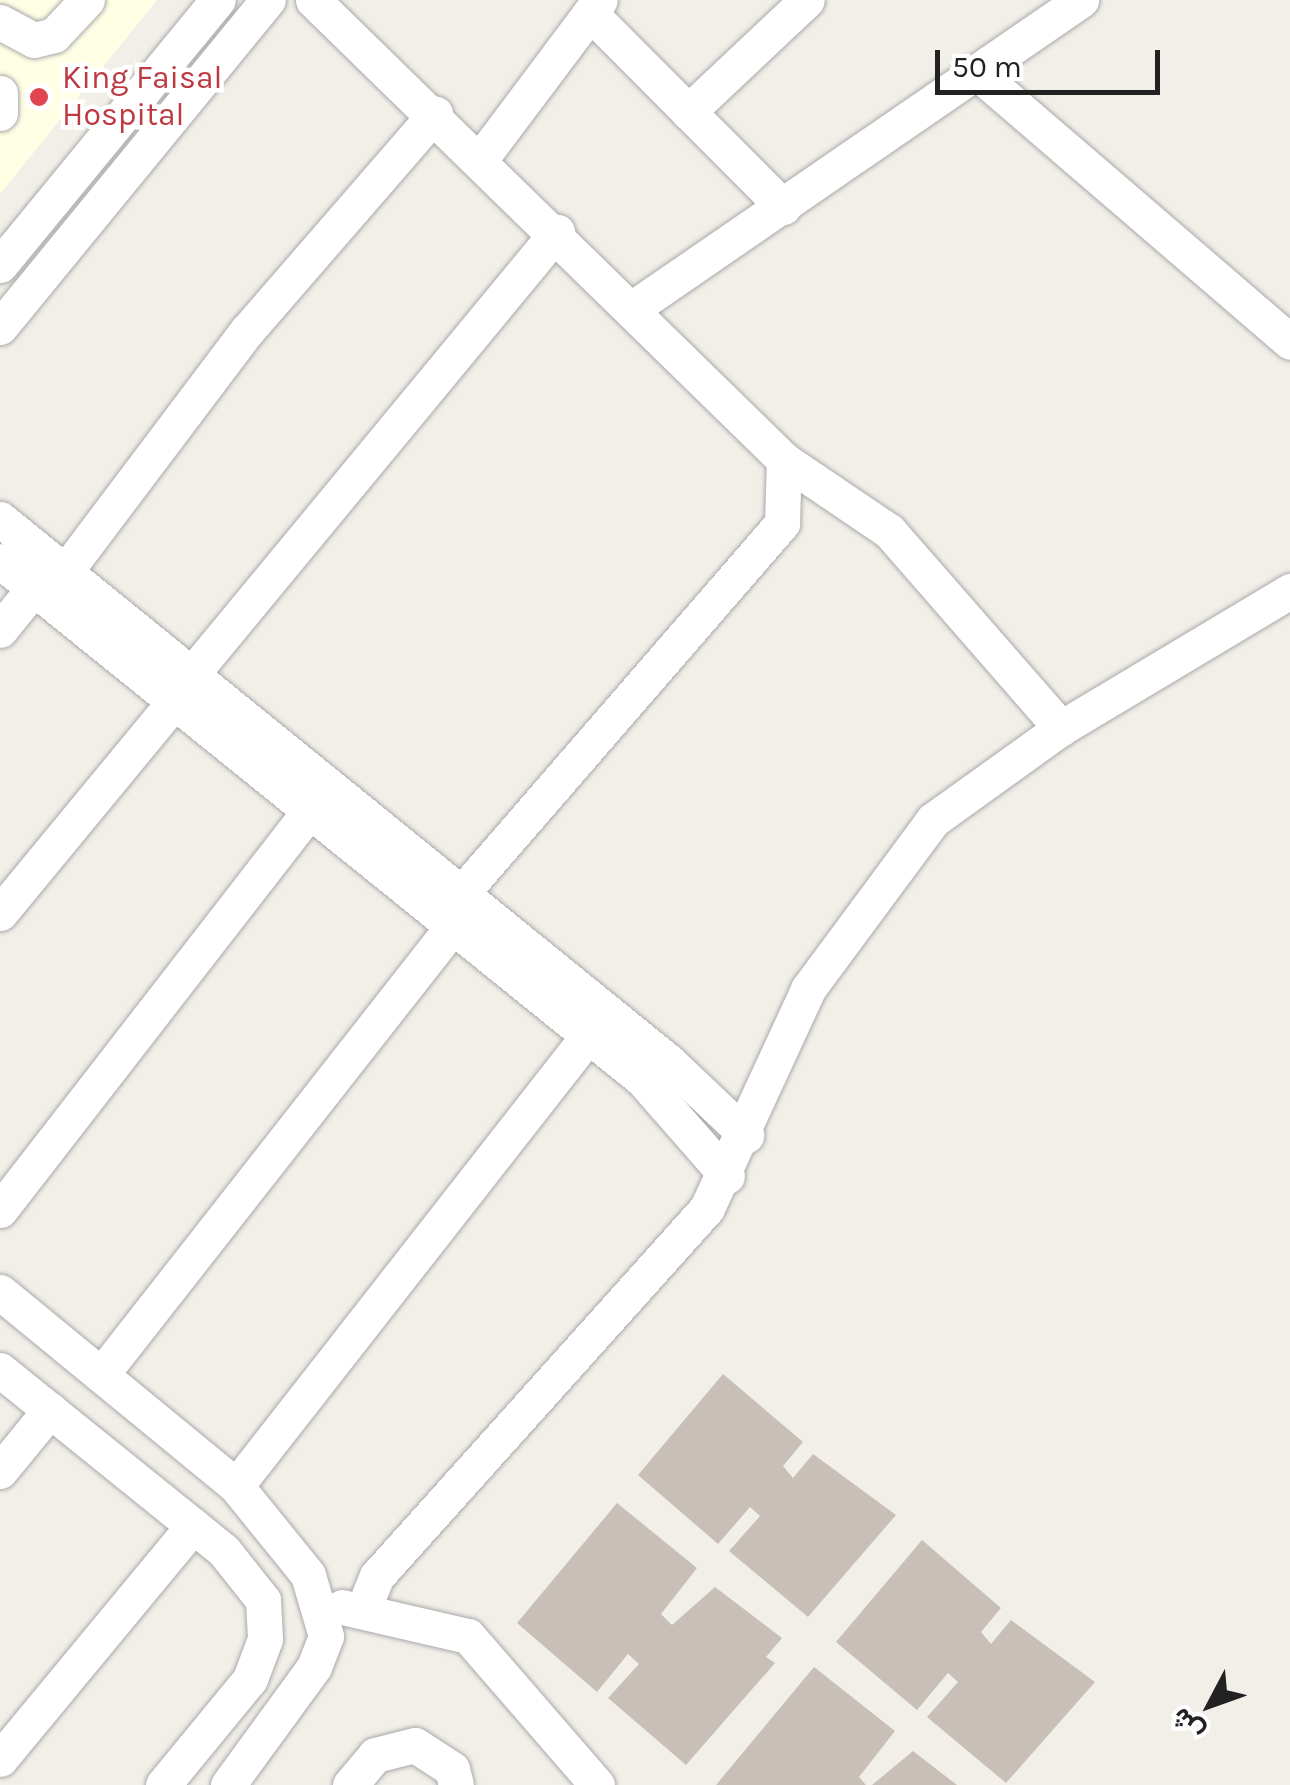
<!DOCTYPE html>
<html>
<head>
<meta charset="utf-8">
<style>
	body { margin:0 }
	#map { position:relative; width:1290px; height:1785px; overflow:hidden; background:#f2efe9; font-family:Karla,Vazirmatn,sans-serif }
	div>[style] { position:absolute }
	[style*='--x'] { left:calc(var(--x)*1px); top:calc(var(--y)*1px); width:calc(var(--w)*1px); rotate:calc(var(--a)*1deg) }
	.education>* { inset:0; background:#ffffe5 }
	.building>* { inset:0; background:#c7bfb8 }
	.roads { filter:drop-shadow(0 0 2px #a9a9a9) drop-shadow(0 0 2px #a9a9a9) }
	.minor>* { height:35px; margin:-17.5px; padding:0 17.5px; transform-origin:17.5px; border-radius:17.5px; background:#fff }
	.dots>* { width:28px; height:28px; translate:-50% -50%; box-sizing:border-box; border:5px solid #fff; border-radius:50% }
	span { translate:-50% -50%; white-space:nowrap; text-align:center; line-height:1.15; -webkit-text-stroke:9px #fff; paint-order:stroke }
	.health-label { font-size:32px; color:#be3a42 }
	.left { translate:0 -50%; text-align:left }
	.north { position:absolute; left:1160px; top:1655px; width:100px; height:100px; -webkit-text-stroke:8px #fff; paint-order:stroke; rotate:229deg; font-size:28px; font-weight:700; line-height:40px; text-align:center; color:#222 }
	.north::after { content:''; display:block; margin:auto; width:35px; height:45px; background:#222; clip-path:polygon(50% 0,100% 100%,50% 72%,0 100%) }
	.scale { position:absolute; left:935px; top:50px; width:225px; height:45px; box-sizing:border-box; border:5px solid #222; border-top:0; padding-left:12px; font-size:30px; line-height:35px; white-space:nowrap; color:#222; -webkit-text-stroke:8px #fff; paint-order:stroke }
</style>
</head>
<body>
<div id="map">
	<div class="education">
		<div style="clip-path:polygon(0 0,157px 0,0 194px)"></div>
	</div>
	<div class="building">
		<div style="clip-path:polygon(723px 1374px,803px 1442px,783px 1466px,793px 1478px,813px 1454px,896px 1515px,808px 1617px,729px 1551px,760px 1516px,750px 1507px,718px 1544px,638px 1475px)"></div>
		<div style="clip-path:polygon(617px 1503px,697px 1568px,661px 1614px,672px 1625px,715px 1587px,782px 1638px,766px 1657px,775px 1663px,686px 1765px,608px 1698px,639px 1664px,628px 1654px,597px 1692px,517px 1623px)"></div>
		<div style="clip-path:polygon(922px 1540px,1001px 1608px,981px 1632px,991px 1644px,1011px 1620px,1095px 1682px,1006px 1783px,927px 1717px,958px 1682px,948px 1673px,917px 1710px,836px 1642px)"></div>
		<div style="clip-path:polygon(814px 1667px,895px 1731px,859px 1777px,866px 1785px,716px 1785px)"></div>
		<div style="clip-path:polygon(913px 1751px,957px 1785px,872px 1785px)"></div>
	</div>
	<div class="roads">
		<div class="minor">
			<div style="--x:313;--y:0;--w:658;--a:44.32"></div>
			<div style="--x:784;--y:460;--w:127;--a:34.1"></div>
			<div style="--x:889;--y:531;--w:262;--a:48.9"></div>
			<div style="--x:590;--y:13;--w:274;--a:45.1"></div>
			<div style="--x:0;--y:22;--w:38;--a:28"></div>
			<div style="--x:34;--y:40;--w:21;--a:-14"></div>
			<div style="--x:54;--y:35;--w:48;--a:-46.7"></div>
			<div style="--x:980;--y:75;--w:409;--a:40.7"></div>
			<div style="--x:0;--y:93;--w:20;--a:90"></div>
			<div style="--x:688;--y:112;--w:163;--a:-43.3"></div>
			<div style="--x:482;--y:157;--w:196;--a:-53.1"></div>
			<div style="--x:0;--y:265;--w:343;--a:-50.6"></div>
			<div style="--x:633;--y:308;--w:544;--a:-34.51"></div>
			<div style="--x:0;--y:327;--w:423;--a:-50.7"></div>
			<div style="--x:0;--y:519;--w:860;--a:39.06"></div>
			<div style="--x:668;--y:1061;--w:108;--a:43.5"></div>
			<div style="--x:0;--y:561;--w:825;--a:38.9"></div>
			<div style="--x:642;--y:1079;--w:129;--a:48.8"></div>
			<div style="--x:65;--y:572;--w:301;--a:-53"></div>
			<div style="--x:246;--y:332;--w:289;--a:-49.1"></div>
			<div style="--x:0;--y:630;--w:53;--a:-51.2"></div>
			<div style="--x:191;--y:675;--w:575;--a:-50.44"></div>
			<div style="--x:460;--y:895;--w:492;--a:-49.1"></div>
			<div style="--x:782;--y:523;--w:63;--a:-88.2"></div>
			<div style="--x:0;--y:913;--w:271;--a:-50.5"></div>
			<div style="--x:0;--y:1210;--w:524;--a:-52.21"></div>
			<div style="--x:0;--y:1292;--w:306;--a:39.4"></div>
			<div style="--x:236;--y:1486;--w:114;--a:51"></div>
			<div style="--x:308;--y:1575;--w:64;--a:73.6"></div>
			<div style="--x:326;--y:1636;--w:33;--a:111"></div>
			<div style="--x:314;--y:1667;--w:146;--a:126.1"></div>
			<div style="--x:0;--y:1370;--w:288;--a:38.9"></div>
			<div style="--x:224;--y:1551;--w:63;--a:51.5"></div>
			<div style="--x:263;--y:1600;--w:39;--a:87"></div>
			<div style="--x:265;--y:1639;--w:43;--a:110.6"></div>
			<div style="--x:250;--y:1679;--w:137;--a:129.4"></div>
			<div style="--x:101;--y:1375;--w:564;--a:-51.91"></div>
			<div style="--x:0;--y:1471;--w:79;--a:-50.7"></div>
			<div style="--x:236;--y:1486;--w:570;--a:-51.98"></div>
			<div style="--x:342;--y:1607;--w:129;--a:13"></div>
			<div style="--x:468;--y:1636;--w:197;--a:49.1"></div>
			<div style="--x:363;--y:1610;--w:37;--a:-68"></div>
			<div style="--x:377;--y:1576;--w:494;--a:-48.1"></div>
			<div style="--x:707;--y:1208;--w:241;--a:-65.2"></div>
			<div style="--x:808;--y:989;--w:210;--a:-53.5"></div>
			<div style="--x:933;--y:820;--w:158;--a:-35.7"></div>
			<div style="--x:1061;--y:728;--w:267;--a:-30.9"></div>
			<div style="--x:0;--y:1759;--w:303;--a:-50.4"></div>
			<div style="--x:350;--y:1785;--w:39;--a:-50"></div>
			<div style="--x:375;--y:1755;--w:41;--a:-14"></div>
			<div style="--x:415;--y:1745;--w:44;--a:33"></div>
			<div style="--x:452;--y:1769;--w:16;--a:76"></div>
		</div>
	</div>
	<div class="dots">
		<div style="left:39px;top:97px;background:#e0444e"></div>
	</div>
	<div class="health-label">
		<span class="left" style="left:62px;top:97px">King Faisal<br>Hospital</span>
	</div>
	<div class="north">ش</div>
	<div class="scale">50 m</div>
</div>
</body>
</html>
